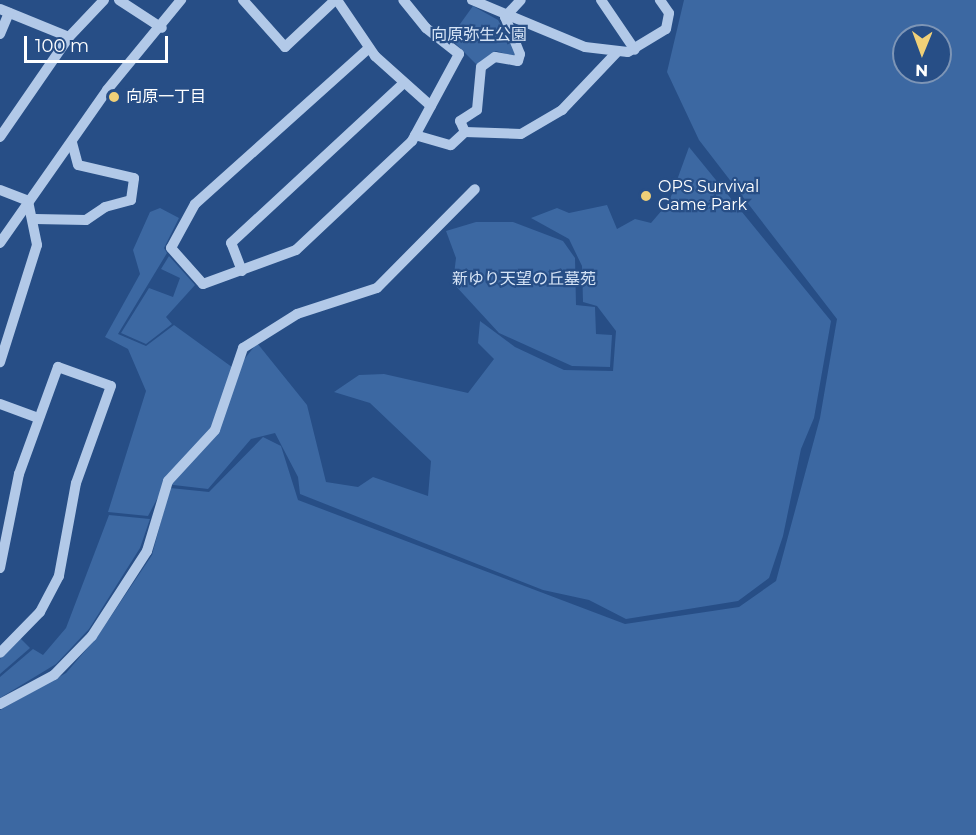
<!DOCTYPE html>
<html>
<head>
<meta charset="utf-8">
<style>
	body { margin:0 }
	#map { position:relative; width:976px; height:835px; overflow:hidden; background:#274e86; font-family:Montserrat,"Noto Sans JP",sans-serif }
	div>[style] { position:absolute }
	[style*='--x'] { left:calc(var(--x)*1px); top:calc(var(--y)*1px); width:calc(var(--w)*1px); rotate:calc(var(--a)*1deg) }
	.green>* { inset:0; background:#3c68a2 }
	.minor>* { height:10px; margin:-5px; padding:0 5px; transform-origin:5px; border-radius:5px; background:#b2c9e8 }
	.dots>* { width:16px; height:16px; translate:-50% -50%; box-sizing:border-box; border:3px solid #274e86; border-radius:50% }
	span { translate:-50% -50%; white-space:nowrap; text-align:center; line-height:1.15; -webkit-text-stroke:4.5px #274e86; paint-order:stroke }
	.park-label { font-size:16px; color:#d6e4f6 }
	.poi-label { font-size:16px; color:#fff }
	.left { translate:0 -50%; text-align:left }
	.north { position:absolute; left:892px; top:24px; width:60px; height:60px; box-sizing:border-box; background:#274e86; border:2px solid #7d95b6; border-radius:50%; rotate:181deg; font-size:16px; font-weight:700; line-height:24px; text-align:center; color:#fff }
	.north::after { content:''; display:block; margin:auto; width:21px; height:27px; background:#f0d078; clip-path:polygon(50% 0,100% 100%,50% 72%,0 100%) }
	.scale { position:absolute; left:24px; top:36px; width:144px; height:27px; box-sizing:border-box; border:3px solid #fff; border-top:0; padding-left:8px; font-size:18px; line-height:21px; white-space:nowrap; color:#fff; -webkit-text-stroke:4px #274e86; paint-order:stroke }
</style>
</head>
<body>
<div id="map">
	<div class="green">
		<div style="clip-path:polygon(evenodd,684px 0,976px 0,976px 835px,0 835px,0 710px,66px 673px,97px 637px,152px 555px,170px 488px,209px 492px,263px 437px,281px 446px,298px 500px,625px 624px,739px 607px,776px 581px,820px 418px,837px 319px,699px 140px,667px 72px,684px 0,904px 36px,940px 36px,940px 72px,904px 72px,904px 36px)"></div>
		<div style="clip-path:polygon(473px 6px,498px 20px,516px 52px,513px 56px,496px 51px,477px 65px,450px 38px)"></div>
		<div style="clip-path:polygon(689px 147px,831px 321px,814px 418px,801px 449px,783px 536px,769px 578px,738px 601px,626px 619px,589px 600px,543px 590px,300px 494px,298px 477px,275px 433px,251px 439px,208px 489px,165px 484px,148px 516px,108px 512px,146px 391px,128px 349px,105px 337px,140px 274px,133px 250px,150px 212px,160px 208px,179px 218px,164px 248px,167px 253px,118px 334px,146px 346px,174px 325px,236px 370px,257px 343px,307px 405px,326px 482px,358px 487px,373px 477px,428px 496px,431px 461px,370px 403px,334px 392px,359px 375px,384px 374px,468px 393px,494px 359px,478px 343px,480px 321px,515px 347px,564px 370px,613px 371px,616px 331px,597px 306px,583px 302px,582px 266px,569px 239px,531px 218px,557px 208px,569px 213px,607px 205px,617px 229px,635px 219px,651px 223px,669px 202px)"></div>
		<div style="clip-path:polygon(476px 222px,513px 222px,563px 241px,575px 258px,576px 305px,595px 307px,596px 334px,612px 335px,610px 367px,572px 366px,499px 333px,453px 283px,456px 258px,446px 231px)"></div>
		<div style="clip-path:polygon(169px 256px,195px 285px,166px 317px,172px 324px,146px 344px,121px 333px,149px 288px,173px 297px,180px 278px,161px 269px)"></div>
		<div style="clip-path:polygon(109px 515px,150px 519px,140px 548px,89px 629px,56px 664px,0 698px,0 677px,33px 649px,43px 655px,66px 628px)"></div>
		<div style="clip-path:polygon(20px 638px,30px 648px,0 674px,0 659px)"></div>
	</div>
	<div class="minor">
		<div style="--x:119;--y:0;--w:51;--a:33.1"></div>
		<div style="--x:243;--y:0;--w:63;--a:48.2"></div>
		<div style="--x:285;--y:47;--w:69;--a:-43.2"></div>
		<div style="--x:337;--y:0;--w:68;--a:55.8"></div>
		<div style="--x:375;--y:56;--w:75;--a:41.8"></div>
		<div style="--x:472;--y:0;--w:122;--a:22.6"></div>
		<div style="--x:585;--y:47;--w:43;--a:6.6"></div>
		<div style="--x:628;--y:52;--w:44;--a:-31.2"></div>
		<div style="--x:666;--y:29;--w:16;--a:-79"></div>
		<div style="--x:669;--y:13;--w:16;--a:-125"></div>
		<div style="--x:601;--y:0;--w:60;--a:55.8"></div>
		<div style="--x:0;--y:9;--w:74;--a:22.1"></div>
		<div style="--x:0;--y:34;--w:23;--a:-67"></div>
		<div style="--x:369;--y:48;--w:234;--a:138.1"></div>
		<div style="--x:195;--y:204;--w:50;--a:118.6"></div>
		<div style="--x:171;--y:248;--w:48;--a:48.4"></div>
		<div style="--x:203;--y:284;--w:99;--a:-20.1"></div>
		<div style="--x:296;--y:250;--w:159;--a:-43.2"></div>
		<div style="--x:412;--y:141;--w:99;--a:-61.6"></div>
		<div style="--x:459;--y:54;--w:42;--a:-141.8"></div>
		<div style="--x:426;--y:28;--w:36;--a:-129"></div>
		<div style="--x:465;--y:132;--w:12;--a:-114"></div>
		<div style="--x:460;--y:121;--w:20;--a:-33"></div>
		<div style="--x:477;--y:110;--w:43;--a:-84.7"></div>
		<div style="--x:481;--y:67;--w:17;--a:-36"></div>
		<div style="--x:495;--y:57;--w:23;--a:10"></div>
		<div style="--x:518;--y:61;--w:7;--a:-74"></div>
		<div style="--x:520;--y:54;--w:40;--a:-112"></div>
		<div style="--x:505;--y:17;--w:23;--a:-47"></div>
		<div style="--x:415;--y:135;--w:37;--a:16"></div>
		<div style="--x:451;--y:145;--w:19;--a:-43"></div>
		<div style="--x:465;--y:132;--w:56;--a:2"></div>
		<div style="--x:521;--y:134;--w:48;--a:-30.3"></div>
		<div style="--x:562;--y:110;--w:80;--a:-46.5"></div>
		<div style="--x:0;--y:137;--w:121;--a:-55.4"></div>
		<div style="--x:69;--y:37;--w:51;--a:-46.6"></div>
		<div style="--x:0;--y:190;--w:30;--a:21"></div>
		<div style="--x:28;--y:201;--w:45;--a:78.4"></div>
		<div style="--x:37;--y:245;--w:123;--a:107.5"></div>
		<div style="--x:35;--y:219;--w:51;--a:1.1"></div>
		<div style="--x:86;--y:220;--w:23;--a:-34"></div>
		<div style="--x:105;--y:207;--w:27;--a:-15"></div>
		<div style="--x:131;--y:200;--w:22;--a:-82"></div>
		<div style="--x:134;--y:178;--w:57;--a:-166.9"></div>
		<div style="--x:78;--y:165;--w:23;--a:-105"></div>
		<div style="--x:0;--y:243;--w:187;--a:-55"></div>
		<div style="--x:107;--y:90;--w:117;--a:-50.6"></div>
		<div style="--x:242;--y:271;--w:30;--a:-111"></div>
		<div style="--x:231;--y:243;--w:236;--a:-42.8"></div>
		<div style="--x:0;--y:404;--w:40;--a:20.2"></div>
		<div style="--x:0;--y:568;--w:96;--a:-78.6"></div>
		<div style="--x:19;--y:474;--w:114;--a:-70"></div>
		<div style="--x:58;--y:367;--w:56;--a:19.7"></div>
		<div style="--x:111;--y:386;--w:103;--a:109.8"></div>
		<div style="--x:76;--y:483;--w:95;--a:100.4"></div>
		<div style="--x:59;--y:576;--w:41;--a:117.8"></div>
		<div style="--x:40;--y:612;--w:57;--a:134.3"></div>
		<div style="--x:0;--y:704;--w:61;--a:-28.2"></div>
		<div style="--x:54;--y:675;--w:54;--a:-45.7"></div>
		<div style="--x:92;--y:636;--w:101;--a:-57.1"></div>
		<div style="--x:147;--y:551;--w:73;--a:-73.3"></div>
		<div style="--x:168;--y:481;--w:69;--a:-47.3"></div>
		<div style="--x:215;--y:430;--w:87;--a:-71.1"></div>
		<div style="--x:243;--y:348;--w:64;--a:-32.2"></div>
		<div style="--x:297;--y:314;--w:84;--a:-18"></div>
		<div style="--x:377;--y:288;--w:139;--a:-45.3"></div>
	</div>
	<div class="dots">
		<div style="left:114px;top:97px;background:#f0d078"></div>
		<div style="left:646px;top:196px;background:#f0d078"></div>
	</div>
	<div class="park-label">
		<span style="left:479px;top:35px">向原弥生公園</span>
		<span style="left:524px;top:279px">新ゆり天望の丘墓苑</span>
	</div>
	<div class="poi-label">
		<span class="left" style="left:126px;top:97px">向原一丁目</span>
		<span class="left" style="left:658px;top:196px">OPS Survival<br>Game Park</span>
	</div>
	<div class="north">N</div>
	<div class="scale">100 m</div>
</div>
</body>
</html>
